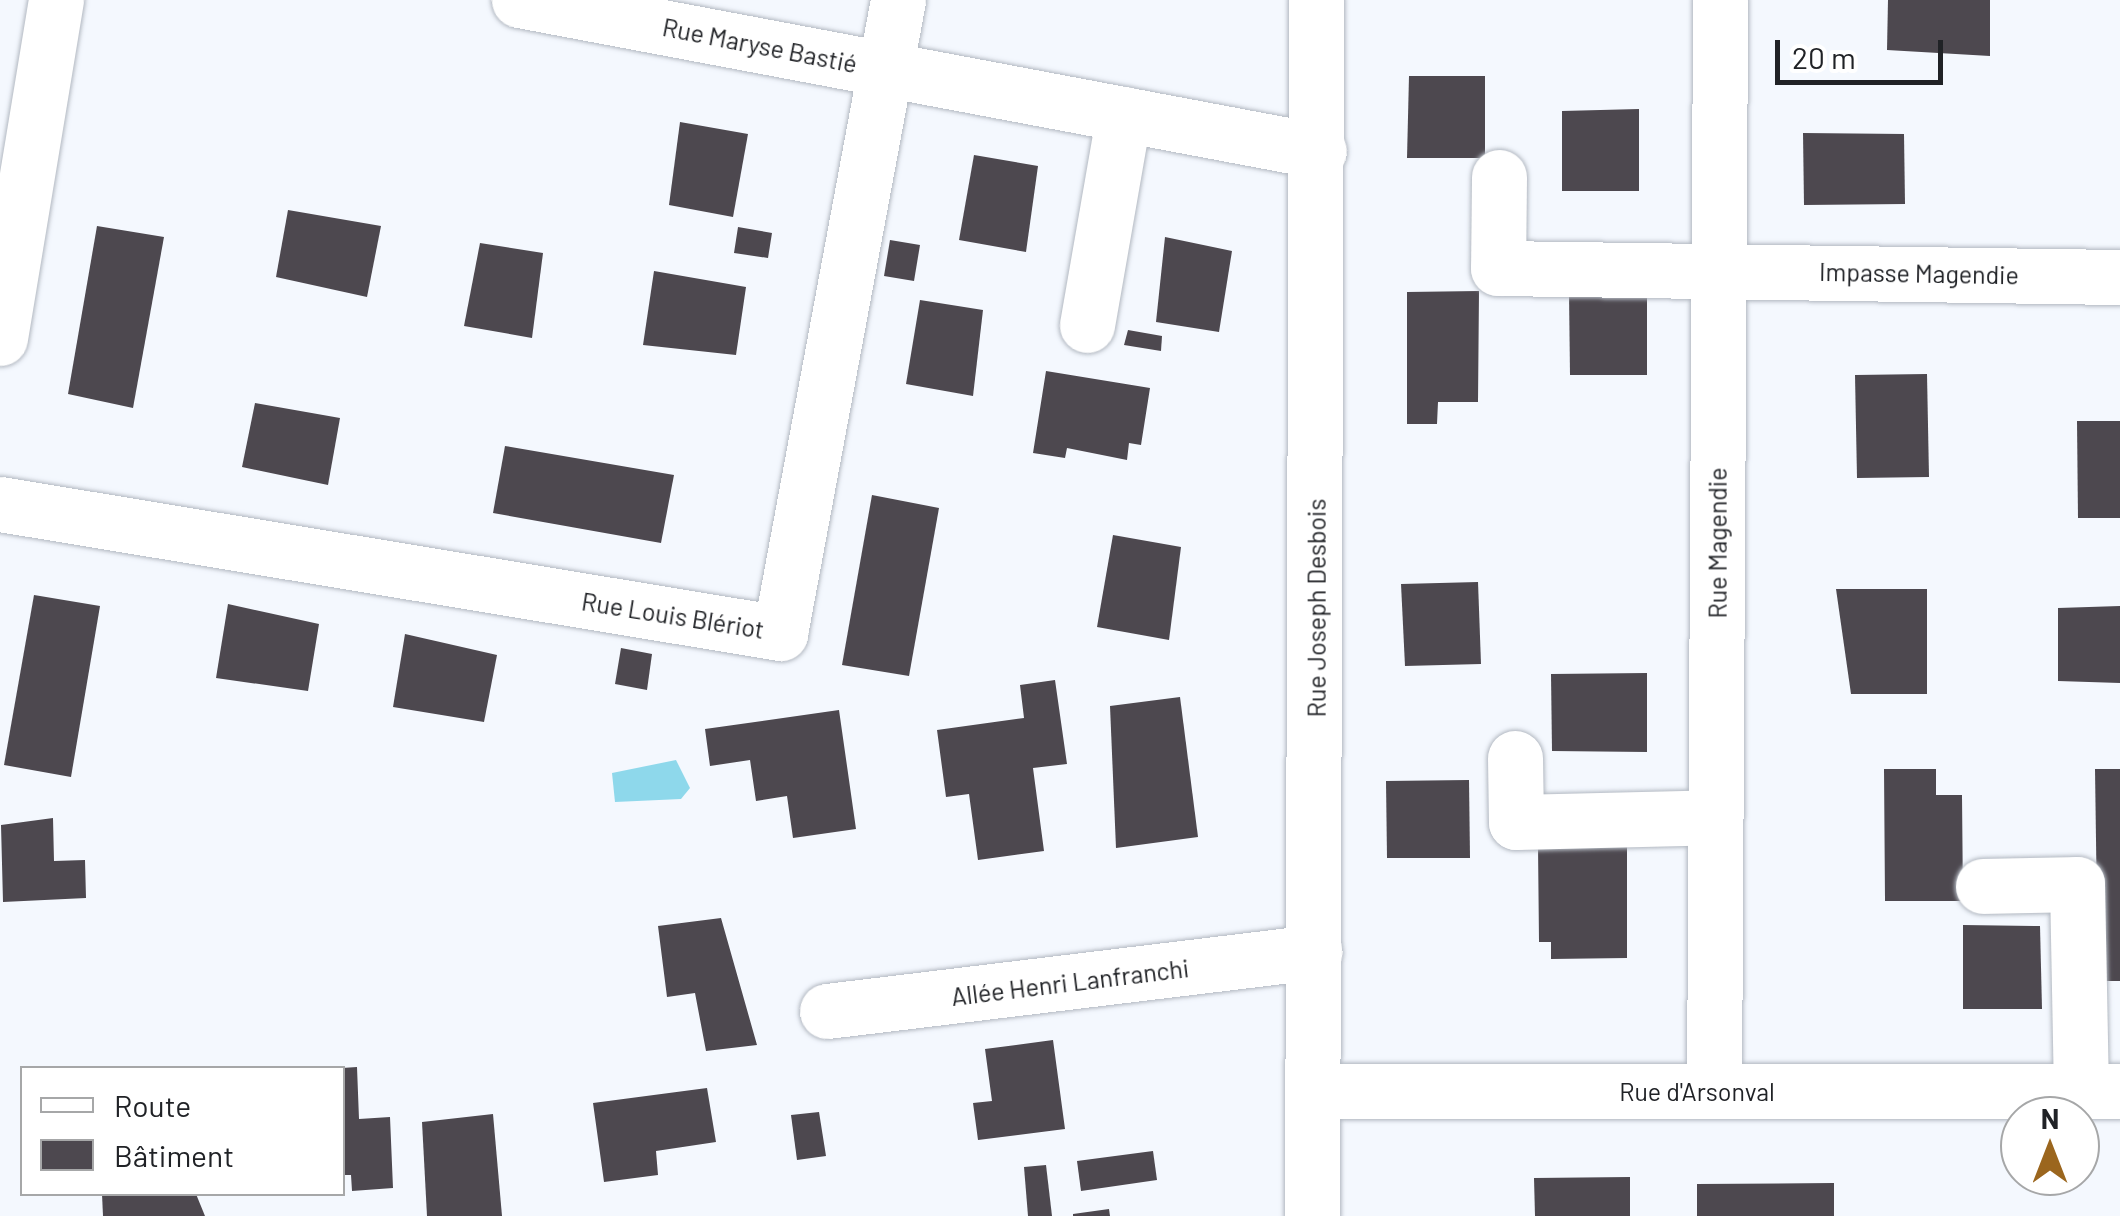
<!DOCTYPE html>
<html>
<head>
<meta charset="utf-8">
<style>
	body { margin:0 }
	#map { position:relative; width:2120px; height:1216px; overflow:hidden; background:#f4f8fe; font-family:Barlow,sans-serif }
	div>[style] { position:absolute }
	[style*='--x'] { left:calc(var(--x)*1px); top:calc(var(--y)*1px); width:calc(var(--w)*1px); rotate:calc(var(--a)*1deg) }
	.water>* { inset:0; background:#8ed8eb }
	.building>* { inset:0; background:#4d484f }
	.roads { filter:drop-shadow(0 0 2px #b2b8c1) drop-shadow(0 0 2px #b2b8c1) }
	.minor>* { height:55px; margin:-27.5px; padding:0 27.5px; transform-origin:27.5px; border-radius:27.5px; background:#fff }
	span { translate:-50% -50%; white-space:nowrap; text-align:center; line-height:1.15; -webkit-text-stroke:10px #fff; paint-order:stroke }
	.street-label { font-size:25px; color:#202226 }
	.legend { position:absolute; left:20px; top:1066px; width:325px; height:130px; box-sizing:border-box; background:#fff; border:2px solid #a6a7a8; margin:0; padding:12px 18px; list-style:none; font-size:30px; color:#202226 }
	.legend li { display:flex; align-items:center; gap:20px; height:50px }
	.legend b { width:50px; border:2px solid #a6a7a8 }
	.north { position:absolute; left:2000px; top:1096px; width:100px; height:100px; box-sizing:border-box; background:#fff; border:2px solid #a6a7a8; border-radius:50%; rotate:0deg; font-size:28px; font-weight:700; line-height:40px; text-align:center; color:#202226 }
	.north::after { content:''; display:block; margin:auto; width:35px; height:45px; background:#9b661e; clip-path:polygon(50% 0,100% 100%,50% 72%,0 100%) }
	.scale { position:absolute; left:1775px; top:40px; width:168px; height:45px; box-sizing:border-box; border:5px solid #202226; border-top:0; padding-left:12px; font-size:30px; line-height:35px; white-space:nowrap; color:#202226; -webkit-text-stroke:8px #fff; paint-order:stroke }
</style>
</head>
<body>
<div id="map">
	<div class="water">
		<div style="clip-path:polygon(676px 760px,690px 788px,681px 799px,615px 802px,612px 773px)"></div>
	</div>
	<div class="building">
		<div style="clip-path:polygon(1888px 0,1990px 0,1990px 56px,1887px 50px)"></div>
		<div style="clip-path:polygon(1409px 76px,1485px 76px,1485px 158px,1407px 158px)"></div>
		<div style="clip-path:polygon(1639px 109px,1639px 191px,1562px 191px,1562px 111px)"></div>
		<div style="clip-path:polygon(680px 122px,748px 134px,733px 217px,669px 205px)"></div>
		<div style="clip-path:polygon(1803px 133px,1904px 134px,1905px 204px,1804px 205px)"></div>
		<div style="clip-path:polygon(974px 155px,1038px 166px,1026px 252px,959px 240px)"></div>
		<div style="clip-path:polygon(288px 210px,381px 226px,367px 297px,276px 277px)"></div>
		<div style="clip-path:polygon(97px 226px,164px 237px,133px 408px,68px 394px)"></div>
		<div style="clip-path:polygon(738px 227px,772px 233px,768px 258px,734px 253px)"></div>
		<div style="clip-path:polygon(1165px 237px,1232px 251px,1219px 332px,1156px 322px)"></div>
		<div style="clip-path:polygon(890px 240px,920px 245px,914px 281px,884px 276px)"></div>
		<div style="clip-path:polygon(480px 243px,543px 253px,532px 338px,464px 326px)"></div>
		<div style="clip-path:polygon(654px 271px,746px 287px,736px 355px,643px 345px)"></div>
		<div style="clip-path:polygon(1479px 291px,1478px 402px,1438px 402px,1437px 424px,1407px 424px,1407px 292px)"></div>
		<div style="clip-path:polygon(1569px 292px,1647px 292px,1647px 375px,1570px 375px)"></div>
		<div style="clip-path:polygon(920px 300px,983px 310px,973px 396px,906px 384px)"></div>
		<div style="clip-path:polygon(1128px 330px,1162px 336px,1161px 351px,1124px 345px)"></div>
		<div style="clip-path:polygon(1046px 371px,1150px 388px,1141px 445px,1129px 443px,1127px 460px,1067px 448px,1065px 458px,1033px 453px)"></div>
		<div style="clip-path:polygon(1927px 374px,1929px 477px,1857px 478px,1855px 375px)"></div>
		<div style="clip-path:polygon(255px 403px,340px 418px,328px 485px,242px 467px)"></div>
		<div style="clip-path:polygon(2077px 421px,2120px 421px,2120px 518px,2078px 518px)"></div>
		<div style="clip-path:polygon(505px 446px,674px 475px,661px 543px,493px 513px)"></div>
		<div style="clip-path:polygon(872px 495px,939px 508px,909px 676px,842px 665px)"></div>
		<div style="clip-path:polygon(1113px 535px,1181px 547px,1169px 640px,1097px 627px)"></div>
		<div style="clip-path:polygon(1478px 582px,1481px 664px,1405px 666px,1401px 584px)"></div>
		<div style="clip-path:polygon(1836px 589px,1927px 589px,1927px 694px,1851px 694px)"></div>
		<div style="clip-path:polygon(34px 595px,100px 606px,71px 777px,4px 765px)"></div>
		<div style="clip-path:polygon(228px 604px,319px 624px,308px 691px,216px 678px)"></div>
		<div style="clip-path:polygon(2120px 606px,2120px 683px,2058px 681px,2058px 608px)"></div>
		<div style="clip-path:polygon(405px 634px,497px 655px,484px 722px,393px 707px)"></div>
		<div style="clip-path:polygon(621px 648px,652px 654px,647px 690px,615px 684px)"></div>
		<div style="clip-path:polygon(1647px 673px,1647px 752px,1552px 751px,1551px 674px)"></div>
		<div style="clip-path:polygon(1055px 680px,1067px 764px,1033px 768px,1044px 851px,978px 860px,969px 794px,946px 797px,937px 730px,1024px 718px,1020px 685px)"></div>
		<div style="clip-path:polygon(1180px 697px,1198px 837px,1116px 848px,1110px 706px)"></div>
		<div style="clip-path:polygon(839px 710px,856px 829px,793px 838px,787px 796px,756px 801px,750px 760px,710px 766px,705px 729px)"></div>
		<div style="clip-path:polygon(1884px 769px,1936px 769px,1936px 795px,1962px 795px,1963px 901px,1885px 901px)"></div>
		<div style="clip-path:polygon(2095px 769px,2120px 769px,2120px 981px,2098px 981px)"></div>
		<div style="clip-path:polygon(1469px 780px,1470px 858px,1387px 858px,1386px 781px)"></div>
		<div style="clip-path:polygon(53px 818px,54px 861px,85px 860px,86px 898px,3px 902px,1px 825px)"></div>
		<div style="clip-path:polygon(1627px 845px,1627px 958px,1551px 959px,1551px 942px,1539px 942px,1538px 846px)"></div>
		<div style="clip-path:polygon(721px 918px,757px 1045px,706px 1051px,695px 993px,667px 997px,658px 926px)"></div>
		<div style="clip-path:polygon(1963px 925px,2040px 926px,2042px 1009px,1963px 1009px)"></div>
		<div style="clip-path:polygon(1053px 1040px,1065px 1129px,978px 1140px,973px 1103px,992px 1101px,985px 1049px)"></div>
		<div style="clip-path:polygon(357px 1067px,359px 1119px,390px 1117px,393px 1188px,352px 1191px,351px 1175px,342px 1175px,342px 1068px)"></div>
		<div style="clip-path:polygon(707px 1088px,716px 1142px,656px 1151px,658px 1175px,604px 1182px,593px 1103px)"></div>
		<div style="clip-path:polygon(819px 1112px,826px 1156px,797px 1160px,791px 1115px)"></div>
		<div style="clip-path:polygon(493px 1114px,502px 1216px,427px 1216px,422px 1122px)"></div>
		<div style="clip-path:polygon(1153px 1151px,1157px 1180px,1081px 1191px,1077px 1161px)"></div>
		<div style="clip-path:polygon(1046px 1165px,1052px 1216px,1028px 1216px,1024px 1167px)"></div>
		<div style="clip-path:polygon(1630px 1177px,1630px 1216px,1535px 1216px,1534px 1178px)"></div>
		<div style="clip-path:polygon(1834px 1183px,1834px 1216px,1697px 1216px,1697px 1184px)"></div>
		<div style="clip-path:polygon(102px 1194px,196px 1194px,205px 1216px,103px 1216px)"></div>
		<div style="clip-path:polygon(1109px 1209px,1110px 1216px,1073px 1216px,1073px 1214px)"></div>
	</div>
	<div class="roads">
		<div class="minor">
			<div style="--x:519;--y:0;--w:814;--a:10.69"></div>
			<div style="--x:1499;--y:177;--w:91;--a:90.6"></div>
			<div style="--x:1498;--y:268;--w:622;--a:0.83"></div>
			<div style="--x:1087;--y:325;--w:214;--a:-80.1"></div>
			<div style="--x:0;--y:338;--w:343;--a:-80.6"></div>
			<div style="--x:0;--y:504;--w:791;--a:9.39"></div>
			<div style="--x:780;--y:633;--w:644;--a:-79.44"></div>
			<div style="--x:1515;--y:758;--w:64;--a:89.1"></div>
			<div style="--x:1516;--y:822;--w:199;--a:-1.4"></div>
			<div style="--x:1983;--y:886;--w:94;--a:-1.2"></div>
			<div style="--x:2077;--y:884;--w:207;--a:88.9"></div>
			<div style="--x:827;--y:1011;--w:491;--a:-6.9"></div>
			<div style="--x:1313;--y:1091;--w:807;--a:0"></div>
			<div style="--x:1714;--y:1091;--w:1091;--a:-89.68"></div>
			<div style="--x:1312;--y:1216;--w:1216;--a:-89.81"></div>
		</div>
	</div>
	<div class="street-label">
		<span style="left:760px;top:45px;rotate:11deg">Rue Maryse Bastié</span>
		<span style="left:1919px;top:273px;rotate:1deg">Impasse Magendie</span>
		<span style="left:1717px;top:543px;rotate:-90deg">Rue Magendie</span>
		<span style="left:1316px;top:608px;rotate:-90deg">Rue Joseph Desbois</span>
		<span style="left:673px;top:615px;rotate:9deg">Rue Louis Blériot</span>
		<span style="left:1070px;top:982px;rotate:-7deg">Allée Henri Lanfranchi</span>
		<span style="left:1697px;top:1091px">Rue d'Arsonval</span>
	</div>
	<ul class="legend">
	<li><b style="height:12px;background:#fff"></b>Route</li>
	<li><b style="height:28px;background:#4d484f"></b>Bâtiment</li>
	</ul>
	<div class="north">N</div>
	<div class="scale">20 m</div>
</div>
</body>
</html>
